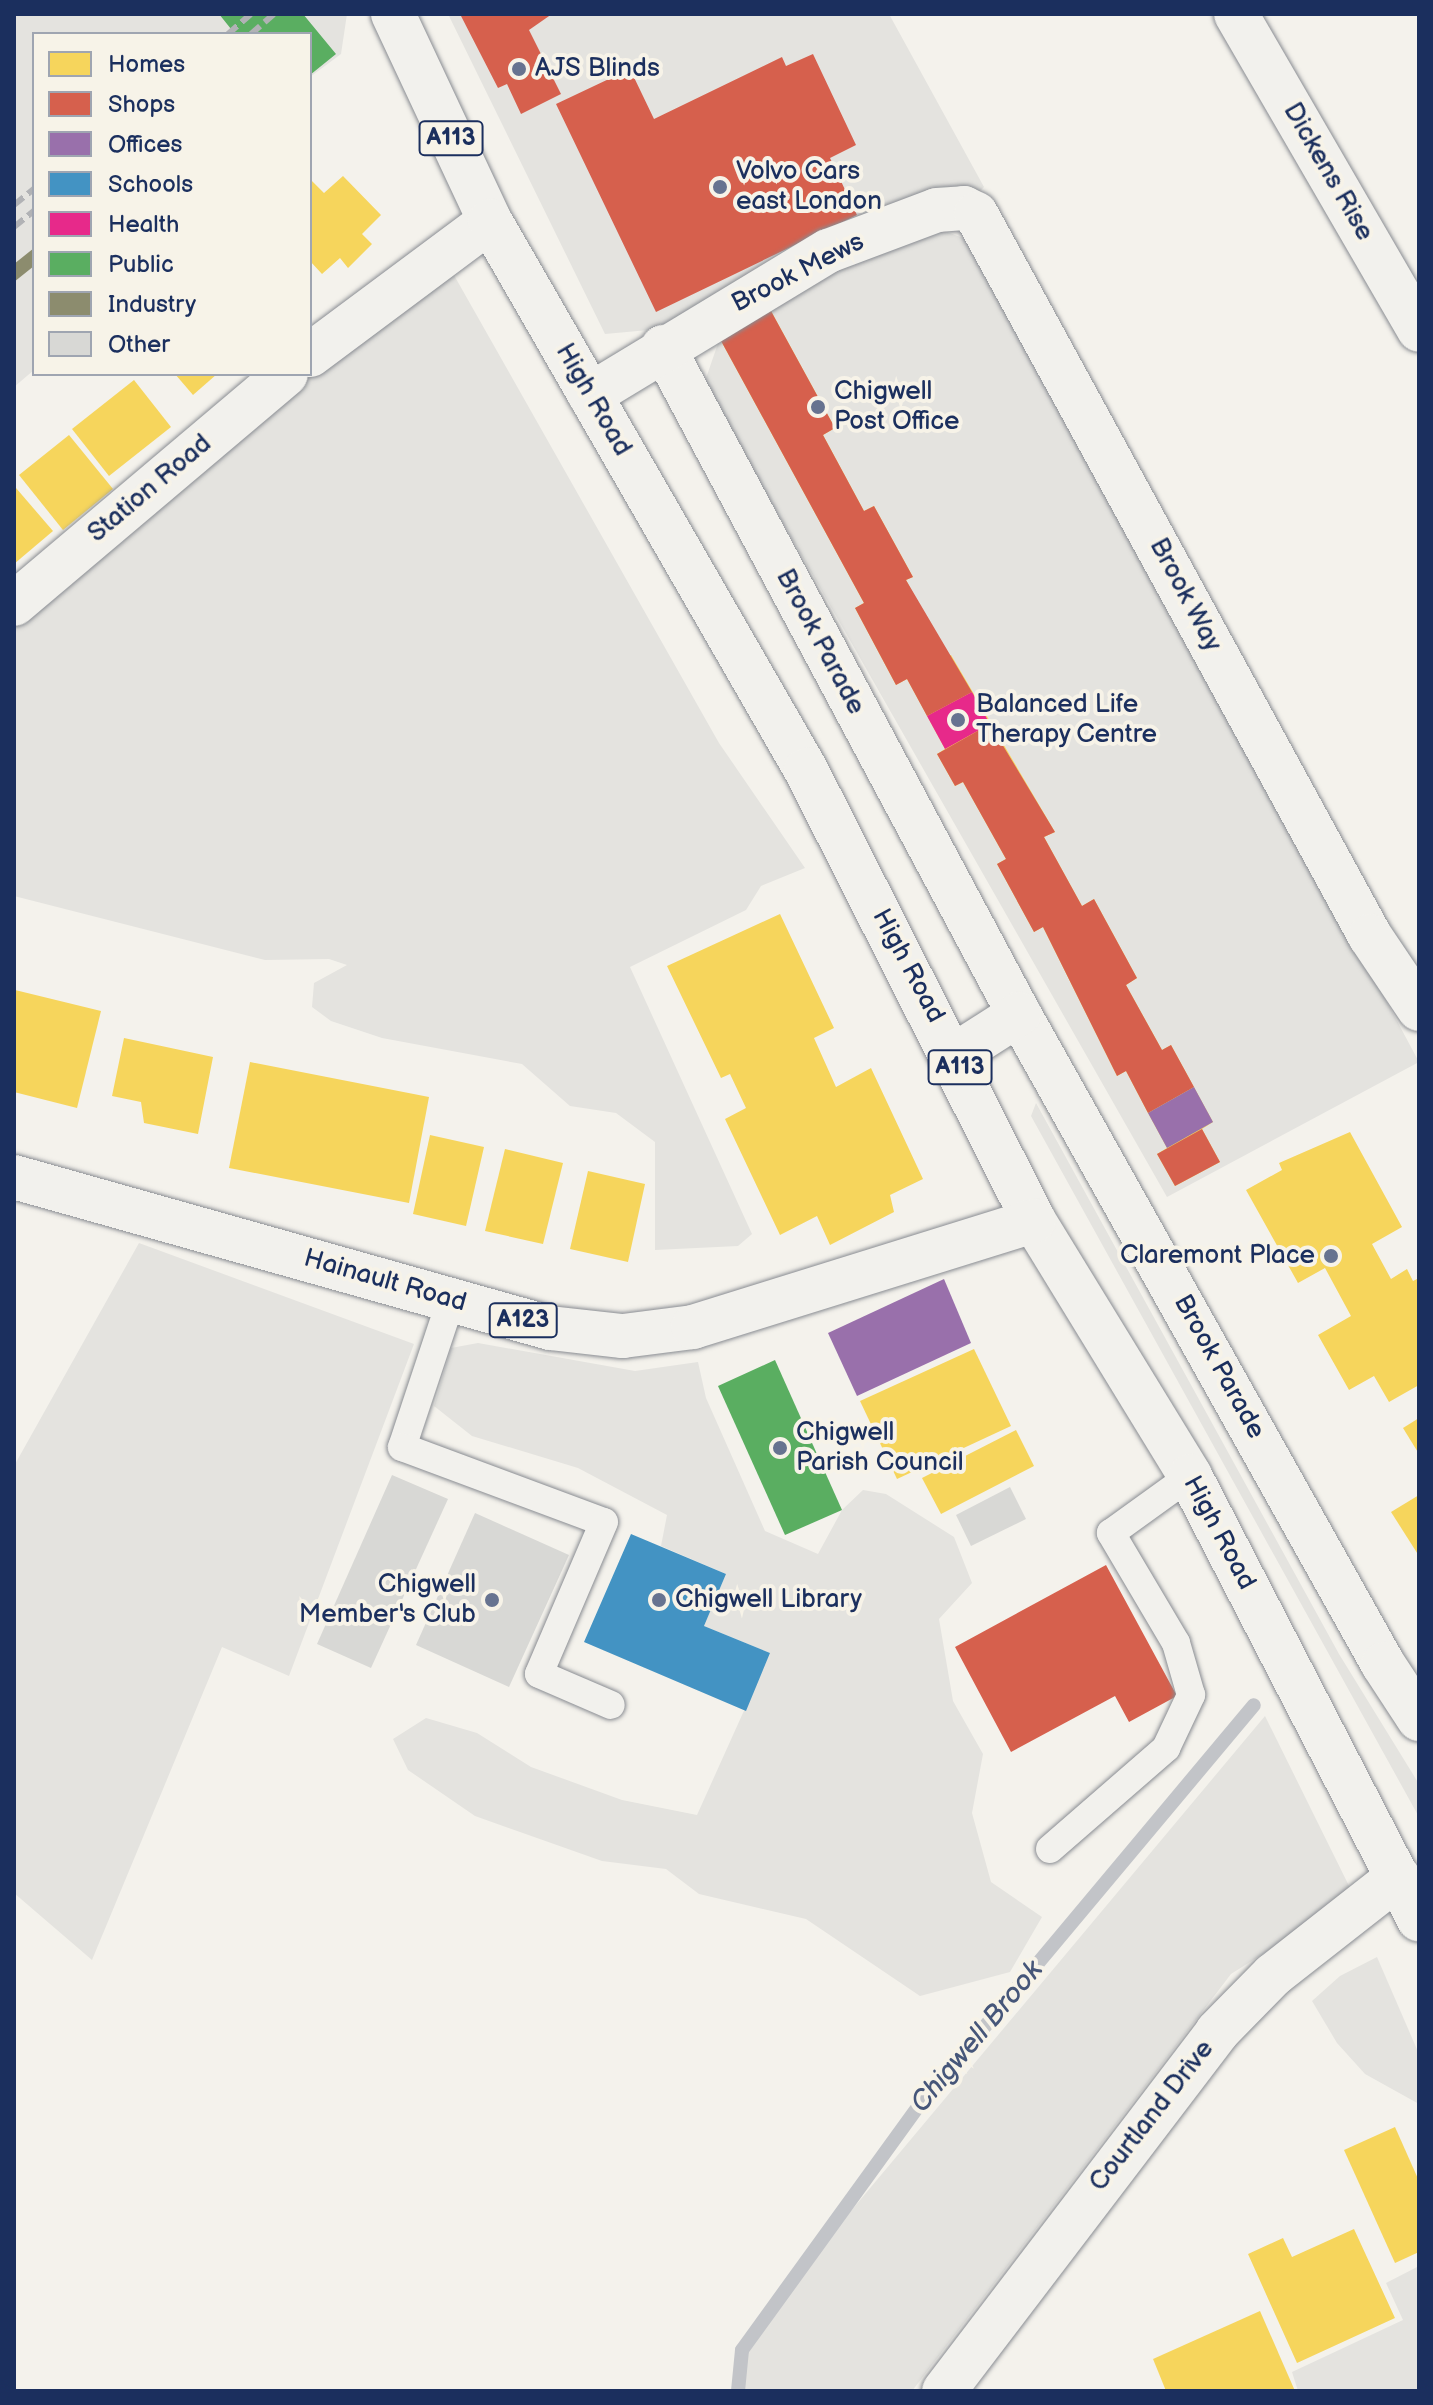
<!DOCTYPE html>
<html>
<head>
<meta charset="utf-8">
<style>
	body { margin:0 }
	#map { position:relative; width:1433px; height:2405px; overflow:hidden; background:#f4f2ec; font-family:"Balsamiq Sans",sans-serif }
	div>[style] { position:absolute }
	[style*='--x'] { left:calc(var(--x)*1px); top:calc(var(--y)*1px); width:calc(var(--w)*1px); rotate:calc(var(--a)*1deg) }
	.built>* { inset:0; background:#e4e3df }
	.homes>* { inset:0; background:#f6d55c }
	.shops>* { inset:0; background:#d6604d }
	.offices>* { inset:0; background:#9970ab }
	.schools>* { inset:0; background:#4393c3 }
	.health>* { inset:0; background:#e7298a }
	.public>* { inset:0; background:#5aae61 }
	.industry>* { inset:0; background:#8c8c6e }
	.stream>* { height:14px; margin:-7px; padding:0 7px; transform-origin:7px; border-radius:7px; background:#c2c4c8 }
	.building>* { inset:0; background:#d8d8d5 }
	.roads { filter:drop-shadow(0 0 2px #898c92) drop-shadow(0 0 2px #898c92) }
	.service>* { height:28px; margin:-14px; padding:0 14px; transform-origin:14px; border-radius:14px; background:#f2f1ed }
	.minor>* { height:44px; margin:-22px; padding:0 22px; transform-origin:22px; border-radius:22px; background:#f2f1ed }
	.tertiary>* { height:44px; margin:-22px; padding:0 22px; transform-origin:22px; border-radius:22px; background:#f2f1ed }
	.primary>* { height:44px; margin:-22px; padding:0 22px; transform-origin:22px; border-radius:22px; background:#f2f1ed }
	.rail>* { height:6px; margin-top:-3px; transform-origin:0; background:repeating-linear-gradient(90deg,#b1b2b5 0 12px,transparent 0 18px) }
	.dots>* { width:22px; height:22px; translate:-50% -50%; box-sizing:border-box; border:4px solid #f7f3e8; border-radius:50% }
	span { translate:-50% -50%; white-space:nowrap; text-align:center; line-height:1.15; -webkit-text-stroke:8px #f7f3e8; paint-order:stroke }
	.shield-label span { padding:2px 6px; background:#f7f3e8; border:2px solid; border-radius:6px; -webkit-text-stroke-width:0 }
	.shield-label { font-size:24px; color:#1b2f5e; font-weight:700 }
	.poi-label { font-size:26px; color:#1b2f5e }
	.left { translate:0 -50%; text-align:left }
	.right { translate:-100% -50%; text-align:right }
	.street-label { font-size:26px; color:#1b2f5e }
	.water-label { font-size:28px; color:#465679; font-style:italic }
	.frame { position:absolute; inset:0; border:16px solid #1b2f5e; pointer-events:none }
	.legend { position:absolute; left:32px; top:32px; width:280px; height:344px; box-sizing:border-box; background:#f7f3e8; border:2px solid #9fa5b1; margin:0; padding:10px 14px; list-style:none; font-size:24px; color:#1b2f5e }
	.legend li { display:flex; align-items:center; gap:16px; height:40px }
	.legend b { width:40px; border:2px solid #9fa5b1 }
</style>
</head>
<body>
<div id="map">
	<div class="built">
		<div style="clip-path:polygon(14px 14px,347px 14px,341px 54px,310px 77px,310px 34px,34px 34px,34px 370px,14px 387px)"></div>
		<div style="clip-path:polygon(448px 14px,889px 14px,984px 187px,942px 230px,981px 245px,1419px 1062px,1167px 1197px,704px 384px,725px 323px,605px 334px)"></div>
		<div style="clip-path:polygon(442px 254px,719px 743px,805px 868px,761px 886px,746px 910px,630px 967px,752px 1234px,738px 1246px,655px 1250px,655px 1142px,616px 1113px,570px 1106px,522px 1064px,382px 1038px,331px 1021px,312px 1007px,314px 983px,347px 965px,329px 959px,265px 960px,14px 896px,14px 612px)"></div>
		<div style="clip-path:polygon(1036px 1103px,1339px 1654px,1419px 1784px,1419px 1817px,1031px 1116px)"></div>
		<div style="clip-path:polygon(139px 1243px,414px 1344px,289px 1676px,222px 1647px,92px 1960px,14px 1893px,14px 1466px)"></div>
		<div style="clip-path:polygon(478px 1343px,635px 1371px,698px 1362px,706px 1398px,765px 1531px,818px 1554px,842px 1510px,863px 1490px,886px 1494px,954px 1537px,972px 1583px,939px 1619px,953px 1701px,983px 1754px,972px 1813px,991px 1882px,1042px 1917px,1010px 1972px,920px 1996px,806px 1919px,699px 1894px,666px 1869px,602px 1861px,475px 1816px,408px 1770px,393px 1739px,426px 1718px,477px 1733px,531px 1767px,622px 1800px,697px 1815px,770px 1653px,704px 1626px,726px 1574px,661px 1546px,667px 1515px,578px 1468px,472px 1436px,434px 1406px,451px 1348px)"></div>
		<div style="clip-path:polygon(1265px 1716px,1354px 1896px,1231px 1974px,912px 2391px,744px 2391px,738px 2346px)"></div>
		<div style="clip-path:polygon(1377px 1957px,1419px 2054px,1419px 2104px,1365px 2074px,1337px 2043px,1312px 2001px,1340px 1976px)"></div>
		<div style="clip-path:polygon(1419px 2266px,1419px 2391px,1298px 2391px,1292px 2372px,1403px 2320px,1386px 2283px)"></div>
	</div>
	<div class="homes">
		<div style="clip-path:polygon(343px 176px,381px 215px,362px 234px,372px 244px,348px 268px,340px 258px,322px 274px,310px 261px,310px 179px,324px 193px)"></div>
		<div style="clip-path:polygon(771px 311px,835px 428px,823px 435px,864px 511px,874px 506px,913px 577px,906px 580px,947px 656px,951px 655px,1055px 832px,1044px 837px,1082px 906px,1094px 899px,1137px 978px,1126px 985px,1162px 1050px,1171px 1045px,1213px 1122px,1202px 1129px,1220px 1162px,1175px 1186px,1157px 1154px,1167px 1148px,1148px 1113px,1126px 1071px,1117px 1076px,1043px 927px,1034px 932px,997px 864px,1006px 859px,963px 782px,955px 786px,937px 754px,945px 749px,907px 679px,896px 685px,855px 608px,864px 603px,720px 339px)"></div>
		<div style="clip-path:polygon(175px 374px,217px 374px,193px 395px)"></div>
		<div style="clip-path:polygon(134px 380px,171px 427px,109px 476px,72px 429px)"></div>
		<div style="clip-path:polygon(69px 435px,113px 489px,63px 530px,19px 475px)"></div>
		<div style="clip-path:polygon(16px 488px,53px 531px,14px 564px,14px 491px)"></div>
		<div style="clip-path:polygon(780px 914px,834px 1028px,814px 1038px,836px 1087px,871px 1068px,923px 1179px,890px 1195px,894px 1212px,830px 1245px,817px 1216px,780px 1235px,725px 1119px,746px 1108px,730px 1074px,721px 1078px,667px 966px)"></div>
		<div style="clip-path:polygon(15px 990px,101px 1011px,77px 1108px,14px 1092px)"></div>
		<div style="clip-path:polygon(124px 1038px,213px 1057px,198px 1134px,144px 1123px,141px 1102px,112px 1096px)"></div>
		<div style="clip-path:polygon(250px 1062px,429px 1097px,409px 1203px,229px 1168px)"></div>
		<div style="clip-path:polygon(1350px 1132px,1402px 1227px,1372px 1244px,1391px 1279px,1407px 1269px,1413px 1281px,1419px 1278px,1419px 1385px,1389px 1402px,1374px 1376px,1349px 1390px,1318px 1335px,1351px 1316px,1325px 1268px,1298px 1283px,1246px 1190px,1282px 1170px,1279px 1163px)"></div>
		<div style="clip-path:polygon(430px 1135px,484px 1147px,466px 1226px,413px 1214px)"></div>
		<div style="clip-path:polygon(505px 1149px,563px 1163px,543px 1244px,485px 1231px)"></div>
		<div style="clip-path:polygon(588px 1171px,645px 1184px,628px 1262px,570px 1249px)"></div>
		<div style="clip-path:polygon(974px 1349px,1011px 1426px,897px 1479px,860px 1401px)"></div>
		<div style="clip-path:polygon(1419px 1418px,1419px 1454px,1403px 1428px)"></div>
		<div style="clip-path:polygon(1016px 1430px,1034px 1466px,941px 1514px,922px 1478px)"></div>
		<div style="clip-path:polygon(1419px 1495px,1419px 1556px,1391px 1512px)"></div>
		<div style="clip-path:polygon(1395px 2127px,1419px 2181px,1419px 2252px,1395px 2263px,1344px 2150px)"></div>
		<div style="clip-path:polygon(1354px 2229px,1395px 2318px,1297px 2363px,1248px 2254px,1283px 2238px,1292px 2257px)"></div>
		<div style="clip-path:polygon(1260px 2311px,1295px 2391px,1166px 2391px,1153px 2359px)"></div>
	</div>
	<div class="shops">
		<div style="clip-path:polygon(552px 14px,529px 30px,561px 94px,521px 114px,507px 84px,498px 88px,461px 16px)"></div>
		<div style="clip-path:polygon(813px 54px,856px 145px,830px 158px,857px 215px,656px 312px,556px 104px,630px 69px,654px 119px,782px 57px,786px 66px)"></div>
		<div style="clip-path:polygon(771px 311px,835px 428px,823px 435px,864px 511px,874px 506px,913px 577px,906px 580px,972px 692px,927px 716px,907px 679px,896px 685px,855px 608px,864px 603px,720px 339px)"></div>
		<div style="clip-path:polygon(990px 724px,1055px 832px,1044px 837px,1082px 906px,1094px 899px,1137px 978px,1126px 985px,1162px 1050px,1171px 1045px,1194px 1087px,1148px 1113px,1126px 1071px,1117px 1076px,1043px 927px,1034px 932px,997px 864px,1006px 859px,963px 782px,955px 786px,937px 754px)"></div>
		<div style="clip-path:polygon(1202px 1129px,1220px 1162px,1175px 1186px,1157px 1154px)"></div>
		<div style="clip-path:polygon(1106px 1565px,1177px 1696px,1129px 1722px,1115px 1696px,1011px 1752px,955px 1647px)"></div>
	</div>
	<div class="offices">
		<div style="clip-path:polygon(1194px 1087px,1213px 1122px,1167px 1148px,1148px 1113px)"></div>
		<div style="clip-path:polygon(944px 1279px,971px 1343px,857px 1396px,828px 1333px)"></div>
	</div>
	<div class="schools">
		<div style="clip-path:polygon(631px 1534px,726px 1574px,704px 1626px,770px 1653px,746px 1711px,584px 1642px)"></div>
	</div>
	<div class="health">
		<div style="clip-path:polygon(972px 692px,990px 724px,945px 749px,927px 716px)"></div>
	</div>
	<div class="public">
		<div style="clip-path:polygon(219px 14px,303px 14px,336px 54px,310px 75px,310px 34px,235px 34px)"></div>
		<div style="clip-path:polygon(775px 1360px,842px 1510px,785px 1535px,718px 1386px)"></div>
	</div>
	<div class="industry">
		<div style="clip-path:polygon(34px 248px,34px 266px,14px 282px,14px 264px)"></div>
	</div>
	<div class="stream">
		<div style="--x:738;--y:2391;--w:41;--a:-84.4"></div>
		<div style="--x:742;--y:2350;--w:304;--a:-54.1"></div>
		<div style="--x:920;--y:2104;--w:520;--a:-50.07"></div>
	</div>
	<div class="building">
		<div style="clip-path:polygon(392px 1475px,448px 1499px,371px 1668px,317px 1644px)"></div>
		<div style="clip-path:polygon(1010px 1487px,1026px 1519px,971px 1546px,956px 1515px)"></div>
		<div style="clip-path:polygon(475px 1513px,569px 1555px,509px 1687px,416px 1645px)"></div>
	</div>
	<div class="roads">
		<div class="service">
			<div style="--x:451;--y:1300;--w:155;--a:108.4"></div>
			<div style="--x:402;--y:1447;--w:215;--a:20.4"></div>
			<div style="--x:604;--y:1522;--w:165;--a:113.2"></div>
			<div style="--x:539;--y:1674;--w:78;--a:23.3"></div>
			<div style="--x:1050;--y:1849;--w:154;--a:-41"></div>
			<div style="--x:1166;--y:1748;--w:59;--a:-64.7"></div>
			<div style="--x:1191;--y:1695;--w:54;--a:-106.1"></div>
			<div style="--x:1176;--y:1643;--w:128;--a:-120.6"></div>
			<div style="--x:1111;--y:1533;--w:97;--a:-35.8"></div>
		</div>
		<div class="minor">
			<div style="--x:1236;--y:14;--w:365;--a:59.9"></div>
			<div style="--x:663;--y:347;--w:756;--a:61.91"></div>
			<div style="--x:1019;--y:1014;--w:745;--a:60.75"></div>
			<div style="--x:1383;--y:1664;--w:66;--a:56.8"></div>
			<div style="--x:310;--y:355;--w:224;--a:-36.7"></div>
			<div style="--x:590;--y:395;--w:278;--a:-31.2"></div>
			<div style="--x:828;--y:251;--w:116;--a:-20.6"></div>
			<div style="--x:937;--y:210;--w:27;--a:-4"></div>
			<div style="--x:964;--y:208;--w:13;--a:27"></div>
			<div style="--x:976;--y:214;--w:823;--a:61.38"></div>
			<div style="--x:1370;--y:936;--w:88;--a:56.1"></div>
			<div style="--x:14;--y:604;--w:356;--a:-40.2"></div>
			<div style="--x:955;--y:1055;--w:76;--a:-32.6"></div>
		</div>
		<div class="tertiary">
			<div style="--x:944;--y:2391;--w:451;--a:-52.7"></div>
			<div style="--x:1217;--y:2032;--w:80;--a:-45.5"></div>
			<div style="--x:1273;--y:1975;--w:159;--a:-38.1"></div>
		</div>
		<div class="primary">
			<div style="--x:393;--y:14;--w:229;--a:64.9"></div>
			<div style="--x:490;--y:221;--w:633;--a:60.08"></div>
			<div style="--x:806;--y:770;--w:505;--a:63.18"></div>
			<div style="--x:1034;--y:1221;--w:299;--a:58.5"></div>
			<div style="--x:1190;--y:1476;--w:499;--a:62.7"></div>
			<div style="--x:14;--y:1177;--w:557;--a:15.73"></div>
			<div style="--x:550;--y:1328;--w:73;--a:6.3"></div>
			<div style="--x:623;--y:1336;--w:71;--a:-7.3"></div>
			<div style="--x:693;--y:1327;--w:357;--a:-17.3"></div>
		</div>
	</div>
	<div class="rail">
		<div style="--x:228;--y:34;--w:30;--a:-41"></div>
		<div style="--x:251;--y:34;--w:30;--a:-41"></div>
		<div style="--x:14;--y:205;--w:26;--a:-39"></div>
		<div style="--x:14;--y:227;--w:26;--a:-39"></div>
	</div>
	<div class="dots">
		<div style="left:519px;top:69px;background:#677390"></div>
		<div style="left:720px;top:187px;background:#677390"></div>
		<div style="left:818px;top:407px;background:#677390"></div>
		<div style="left:958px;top:720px;background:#677390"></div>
		<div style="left:1331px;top:1256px;background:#677390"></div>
		<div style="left:780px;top:1448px;background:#677390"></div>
		<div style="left:492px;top:1600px;background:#677390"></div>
		<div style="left:659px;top:1600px;background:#677390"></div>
	</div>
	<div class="shield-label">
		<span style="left:451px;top:138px">A113</span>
		<span style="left:960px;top:1067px">A113</span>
		<span style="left:523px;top:1320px">A123</span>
	</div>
	<div class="poi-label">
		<span class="left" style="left:535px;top:69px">AJS Blinds</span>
		<span class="left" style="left:736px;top:187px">Volvo Cars<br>east London</span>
		<span class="left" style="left:834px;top:407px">Chigwell<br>Post Office</span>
		<span class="left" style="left:976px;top:720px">Balanced Life<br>Therapy Centre</span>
		<span class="right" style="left:1315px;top:1256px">Claremont Place</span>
		<span class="left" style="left:796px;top:1448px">Chigwell<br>Parish Council</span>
		<span class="right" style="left:476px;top:1600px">Chigwell<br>Member's Club</span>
		<span class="left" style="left:675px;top:1600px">Chigwell Library</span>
	</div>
	<div class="street-label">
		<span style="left:1328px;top:172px;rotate:60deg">Dickens Rise</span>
		<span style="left:798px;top:273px;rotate:-27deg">Brook Mews</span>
		<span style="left:593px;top:400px;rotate:60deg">High Road</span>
		<span style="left:150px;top:489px;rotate:-40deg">Station Road</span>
		<span style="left:1185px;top:595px;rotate:62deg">Brook Way</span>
		<span style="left:820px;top:642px;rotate:62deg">Brook Parade</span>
		<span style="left:908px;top:966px;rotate:62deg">High Road</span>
		<span style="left:385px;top:1281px;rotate:16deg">Hainault Road</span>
		<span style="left:1219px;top:1367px;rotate:61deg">Brook Parade</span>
		<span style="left:1219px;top:1533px;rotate:62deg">High Road</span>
		<span style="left:1152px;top:2116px;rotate:-52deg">Courtland Drive</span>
	</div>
	<div class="water-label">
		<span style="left:977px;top:2037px;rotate:-50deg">Chigwell Brook</span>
	</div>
	<div class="frame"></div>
	<ul class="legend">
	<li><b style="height:22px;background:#f6d55c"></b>Homes</li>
	<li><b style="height:22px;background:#d6604d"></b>Shops</li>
	<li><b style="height:22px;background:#9970ab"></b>Offices</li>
	<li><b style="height:22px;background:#4393c3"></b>Schools</li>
	<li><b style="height:22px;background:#e7298a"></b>Health</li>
	<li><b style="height:22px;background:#5aae61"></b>Public</li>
	<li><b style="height:22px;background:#8c8c6e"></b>Industry</li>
	<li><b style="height:22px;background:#d8d8d5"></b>Other</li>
	</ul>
</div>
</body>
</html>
